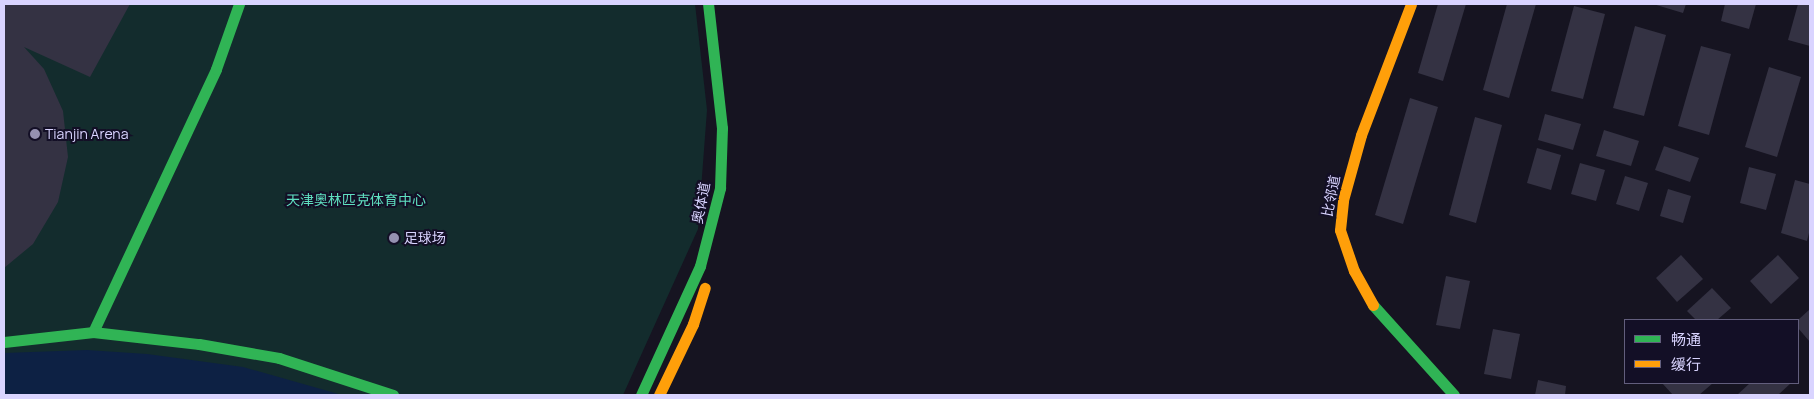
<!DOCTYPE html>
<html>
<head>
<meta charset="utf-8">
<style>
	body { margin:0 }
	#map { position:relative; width:1814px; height:399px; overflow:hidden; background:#161421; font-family:Manrope,"Noto Sans SC",sans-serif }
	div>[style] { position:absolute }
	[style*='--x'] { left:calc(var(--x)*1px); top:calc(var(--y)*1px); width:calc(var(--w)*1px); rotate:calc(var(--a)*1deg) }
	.green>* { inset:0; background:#132c2d }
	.water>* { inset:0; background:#0d2144 }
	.building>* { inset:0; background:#343243 }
	.fast>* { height:11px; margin:-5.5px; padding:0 5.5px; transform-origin:5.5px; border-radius:5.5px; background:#30b455 }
	.slow>* { height:11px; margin:-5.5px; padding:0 5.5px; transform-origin:5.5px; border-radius:5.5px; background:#ff9f0a }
	.dots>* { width:14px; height:14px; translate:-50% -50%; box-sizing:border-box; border:2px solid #130f26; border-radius:50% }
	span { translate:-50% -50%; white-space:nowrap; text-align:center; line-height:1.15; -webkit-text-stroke:4px #130f26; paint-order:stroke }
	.poi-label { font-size:14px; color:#d9d4ff }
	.left { translate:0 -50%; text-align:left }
	.street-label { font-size:14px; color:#d9d4ff }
	.park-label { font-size:14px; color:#5fe0c0 }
	.frame { position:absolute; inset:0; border:5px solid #d9d4ff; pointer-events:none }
	.legend { position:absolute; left:1624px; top:319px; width:175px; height:65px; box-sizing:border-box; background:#130f26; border:1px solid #625e7d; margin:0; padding:6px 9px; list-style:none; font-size:15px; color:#d9d4ff }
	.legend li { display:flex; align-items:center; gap:10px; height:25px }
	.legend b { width:25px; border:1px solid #625e7d }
</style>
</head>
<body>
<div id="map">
	<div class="green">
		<div style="clip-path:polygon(4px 4px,695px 4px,707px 110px,698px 229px,623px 395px,4px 395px)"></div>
	</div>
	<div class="water">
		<div style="clip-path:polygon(87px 350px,147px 354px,243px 367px,342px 395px,4px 395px,4px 353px)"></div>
	</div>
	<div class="building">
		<div style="clip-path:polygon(4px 4px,130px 4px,90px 77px,24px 47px,44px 69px,63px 111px,68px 157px,58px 202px,33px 244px,4px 268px)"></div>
		<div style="clip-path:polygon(1438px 4px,1466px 4px,1443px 81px,1418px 73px)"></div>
		<div style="clip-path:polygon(1507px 4px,1536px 4px,1509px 98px,1483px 90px)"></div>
		<div style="clip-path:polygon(1653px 4px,1686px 4px,1683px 13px)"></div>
		<div style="clip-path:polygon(1725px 4px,1756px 4px,1749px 29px,1721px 21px)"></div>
		<div style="clip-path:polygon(1798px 4px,1810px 4px,1810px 46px,1788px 40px)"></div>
		<div style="clip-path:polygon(1574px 6px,1605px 14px,1583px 99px,1551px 91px)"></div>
		<div style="clip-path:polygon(1635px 26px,1666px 35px,1644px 116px,1613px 108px)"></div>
		<div style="clip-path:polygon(1701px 46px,1731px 54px,1709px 135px,1678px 126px)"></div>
		<div style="clip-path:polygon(1769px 67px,1801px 77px,1777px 157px,1745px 147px)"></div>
		<div style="clip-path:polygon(1410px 98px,1438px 107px,1403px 224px,1375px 215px)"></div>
		<div style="clip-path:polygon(1545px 114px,1581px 124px,1573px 150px,1538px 140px)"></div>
		<div style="clip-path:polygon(1475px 117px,1502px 125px,1476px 223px,1449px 215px)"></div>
		<div style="clip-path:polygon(1604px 130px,1639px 141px,1631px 166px,1596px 156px)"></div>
		<div style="clip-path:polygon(1664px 146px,1699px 158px,1690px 182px,1655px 170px)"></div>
		<div style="clip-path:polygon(1537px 148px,1561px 155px,1551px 190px,1527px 183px)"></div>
		<div style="clip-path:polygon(1580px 163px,1605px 170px,1596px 201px,1571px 194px)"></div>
		<div style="clip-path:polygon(1749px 167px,1776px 174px,1766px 210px,1740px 203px)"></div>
		<div style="clip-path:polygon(1625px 176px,1648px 183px,1639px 211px,1616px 204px)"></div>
		<div style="clip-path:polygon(1795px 180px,1810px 184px,1810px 229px,1807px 241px,1781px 233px)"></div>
		<div style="clip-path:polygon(1668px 189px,1691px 196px,1683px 223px,1660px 216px)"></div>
		<div style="clip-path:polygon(1681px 255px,1703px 279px,1677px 302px,1656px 278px)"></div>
		<div style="clip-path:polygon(1778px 255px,1799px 278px,1771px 304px,1750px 281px)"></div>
		<div style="clip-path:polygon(1446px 276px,1470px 281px,1460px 329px,1436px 325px)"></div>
		<div style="clip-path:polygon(1712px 288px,1731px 308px,1717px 320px,1696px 320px,1687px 311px)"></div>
		<div style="clip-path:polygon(1810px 309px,1810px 342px,1798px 328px,1798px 320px)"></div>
		<div style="clip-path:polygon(1493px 329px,1520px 334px,1511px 379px,1484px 374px)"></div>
		<div style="clip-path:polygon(1538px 380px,1566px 386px,1565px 395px,1535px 395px)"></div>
		<div style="clip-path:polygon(1662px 383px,1713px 383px,1699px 395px,1673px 395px)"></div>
		<div style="clip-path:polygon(1750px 383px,1791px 383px,1778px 395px,1737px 395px)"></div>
	</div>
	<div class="fast">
		<div style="--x:1373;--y:305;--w:121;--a:48"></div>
		<div style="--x:93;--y:332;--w:290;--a:-64.9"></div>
		<div style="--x:216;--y:69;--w:69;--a:-70.5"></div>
		<div style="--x:4;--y:342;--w:90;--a:-6.4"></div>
		<div style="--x:93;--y:332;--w:107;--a:6.5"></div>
		<div style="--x:199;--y:344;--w:81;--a:9.9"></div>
		<div style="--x:279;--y:358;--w:120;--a:18"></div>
		<div style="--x:641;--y:395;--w:142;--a:-65.4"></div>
		<div style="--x:700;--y:266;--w:81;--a:-75.6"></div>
		<div style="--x:720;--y:188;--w:60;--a:-88.1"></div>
		<div style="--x:722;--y:128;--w:125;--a:-96.4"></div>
	</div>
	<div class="slow">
		<div style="--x:1373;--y:305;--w:39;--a:-119"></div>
		<div style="--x:1354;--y:271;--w:43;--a:-108.9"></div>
		<div style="--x:1340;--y:230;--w:30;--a:-84"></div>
		<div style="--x:1343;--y:200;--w:67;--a:-74.5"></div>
		<div style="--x:1361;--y:135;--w:140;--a:-69.1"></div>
		<div style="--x:659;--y:395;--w:79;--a:-64.4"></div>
		<div style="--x:693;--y:324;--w:38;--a:-72"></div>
	</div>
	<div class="dots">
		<div style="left:35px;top:134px;background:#9591b1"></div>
		<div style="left:394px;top:238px;background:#9591b1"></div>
	</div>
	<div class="poi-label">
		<span class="left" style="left:45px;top:134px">Tianjin Arena</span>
		<span class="left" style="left:404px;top:238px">足球场</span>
	</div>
	<div class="street-label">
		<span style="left:1331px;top:196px;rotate:-79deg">比邻道</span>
		<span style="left:701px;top:203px;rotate:-79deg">奥体道</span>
	</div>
	<div class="park-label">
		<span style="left:356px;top:200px">天津奥林匹克体育中心</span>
	</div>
	<div class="frame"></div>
	<ul class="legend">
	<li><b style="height:6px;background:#30b455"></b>畅通</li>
	<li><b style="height:6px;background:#ff9f0a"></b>缓行</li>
	</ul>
</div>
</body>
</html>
